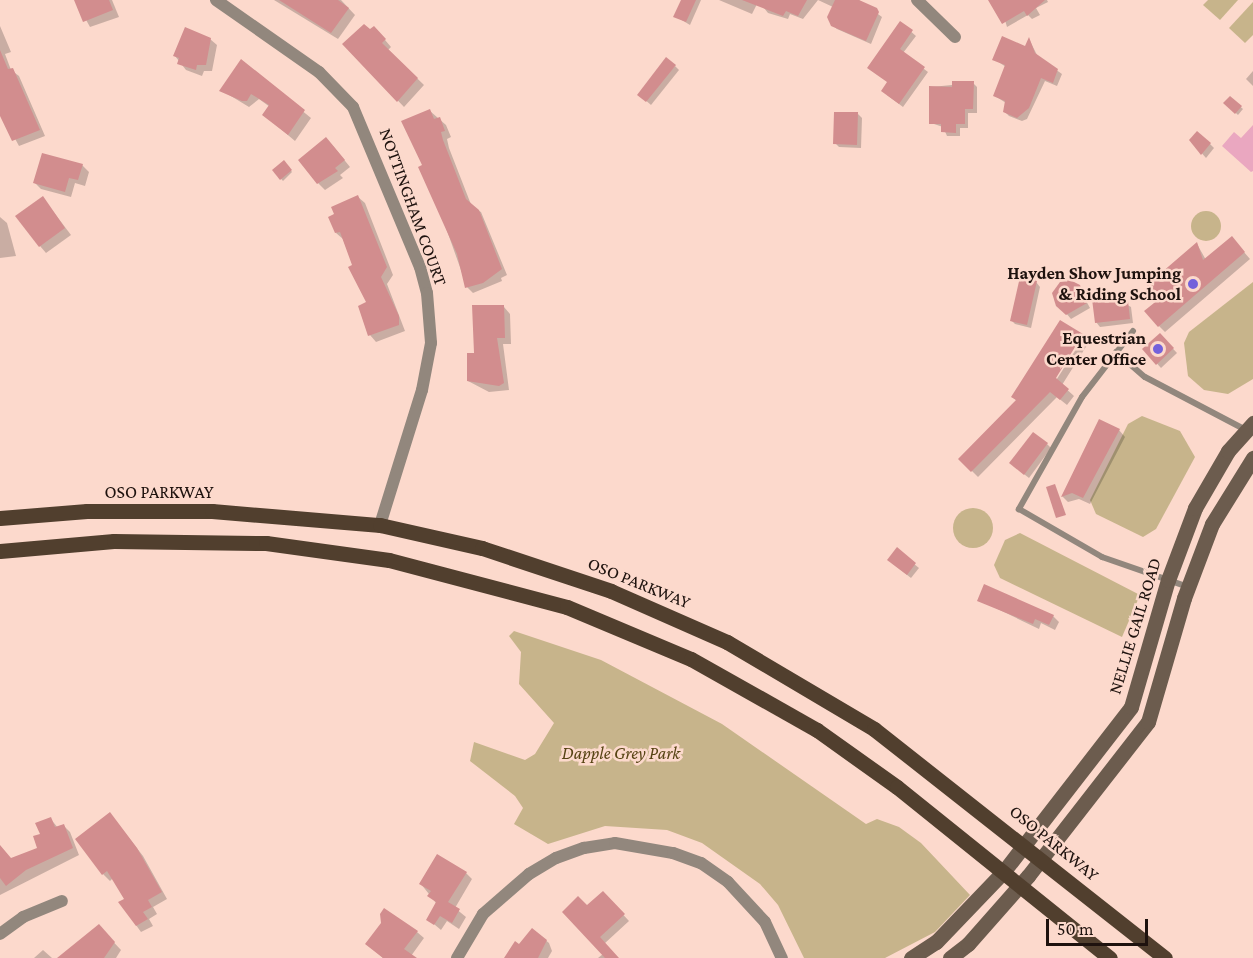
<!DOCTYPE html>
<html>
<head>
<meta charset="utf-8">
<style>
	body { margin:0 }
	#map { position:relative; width:1253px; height:958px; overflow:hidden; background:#fcd9cc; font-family:"Crimson Pro",serif }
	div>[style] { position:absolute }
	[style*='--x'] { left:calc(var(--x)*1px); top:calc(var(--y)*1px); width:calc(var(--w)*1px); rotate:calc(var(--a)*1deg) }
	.green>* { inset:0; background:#c7b48b }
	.round { border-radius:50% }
	.water>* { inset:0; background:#eaa7c0 }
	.shadow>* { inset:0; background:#0003 }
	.building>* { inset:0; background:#d28d8e }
	.lane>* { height:6px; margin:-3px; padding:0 3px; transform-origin:3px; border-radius:3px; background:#92877d }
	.street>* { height:12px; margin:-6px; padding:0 6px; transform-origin:6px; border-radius:6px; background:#92877d }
	.secondary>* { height:15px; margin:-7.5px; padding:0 7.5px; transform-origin:7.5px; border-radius:7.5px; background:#6c5c4e }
	.primary>* { height:15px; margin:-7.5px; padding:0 7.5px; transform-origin:7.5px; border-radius:7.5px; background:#513f2e }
	.dots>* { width:16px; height:16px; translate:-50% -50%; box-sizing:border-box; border:3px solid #fcd9cc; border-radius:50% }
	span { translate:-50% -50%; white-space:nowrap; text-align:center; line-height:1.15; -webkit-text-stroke:5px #fcd9cc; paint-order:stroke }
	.street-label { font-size:18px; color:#1e120e }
	.poi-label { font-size:18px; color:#1e120e; font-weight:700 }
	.right { translate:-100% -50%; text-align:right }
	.park-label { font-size:18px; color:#564313; font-style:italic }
	.scale { position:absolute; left:1046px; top:919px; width:102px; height:27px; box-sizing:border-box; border:3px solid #1e120e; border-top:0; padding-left:8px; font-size:18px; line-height:21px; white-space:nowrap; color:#1e120e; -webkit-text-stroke:4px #fcd9cc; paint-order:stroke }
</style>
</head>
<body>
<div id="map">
	<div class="green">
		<div style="clip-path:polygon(1208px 0,1238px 0,1220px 20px,1203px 5px)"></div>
		<div style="clip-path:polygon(1253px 2px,1253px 35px,1245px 43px,1229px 28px)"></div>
		<div class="round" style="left:1191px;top:211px;width:30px;height:30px"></div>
		<div style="clip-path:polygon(1253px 282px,1253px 379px,1228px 394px,1204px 390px,1188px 376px,1184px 343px,1189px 332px)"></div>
		<div style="clip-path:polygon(1142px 416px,1180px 431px,1195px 457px,1156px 529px,1143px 537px,1096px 514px,1090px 500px,1128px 424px)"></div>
		<div class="round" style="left:953px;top:508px;width:40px;height:40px"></div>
		<div style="clip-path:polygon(1020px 533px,1140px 595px,1122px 637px,1000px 578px,994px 565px,1005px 540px)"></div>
		<div style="clip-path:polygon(514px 631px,601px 660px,722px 724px,866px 824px,877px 819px,899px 827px,921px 843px,970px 895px,935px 932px,885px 958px,804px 958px,778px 905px,760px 884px,702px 843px,667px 830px,605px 826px,548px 844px,514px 824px,523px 808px,515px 796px,470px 761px,474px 742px,525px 760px,535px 754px,554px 723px,519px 684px,521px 652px,509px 636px)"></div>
	</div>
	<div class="water">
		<div style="clip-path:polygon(1253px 125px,1253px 171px,1251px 172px,1222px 146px,1234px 132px,1241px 138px)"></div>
	</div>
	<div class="shadow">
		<div style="clip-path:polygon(75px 0,112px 0,119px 17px,90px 27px)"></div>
		<div style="clip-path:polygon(274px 0,341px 0,355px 15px,338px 39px)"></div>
		<div style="clip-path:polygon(682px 0,701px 0,690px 25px,675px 16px)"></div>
		<div style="clip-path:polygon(719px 0,756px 0,758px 2px,752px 14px)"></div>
		<div style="clip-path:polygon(768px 0,859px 0,882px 17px,871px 44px,837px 29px,832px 25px,833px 7px,818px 0,803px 19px,790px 14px,788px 19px,768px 13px,764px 8px)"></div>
		<div style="clip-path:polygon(999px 0,1047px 0,1048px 2px,1036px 8px,1040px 15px,1032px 19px,1028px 15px,1007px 27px)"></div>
		<div style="clip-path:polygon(901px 23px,916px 36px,903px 53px,928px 72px,903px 107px,887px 95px)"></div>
		<div style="clip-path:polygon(0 26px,11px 52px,5px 54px,11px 70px,19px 76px,45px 136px,19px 146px,0 111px)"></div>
		<div style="clip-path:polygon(370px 31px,380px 34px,391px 47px,388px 50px,424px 85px,404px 107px,344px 44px)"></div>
		<div style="clip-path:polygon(210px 39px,217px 45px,212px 71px,204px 71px,202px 76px,186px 70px,175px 56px)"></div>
		<div style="clip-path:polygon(1029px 39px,1038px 57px,1062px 74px,1057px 86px,1045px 81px,1027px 119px,1022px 121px,1009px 116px,1005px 112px,1006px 103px,995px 96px,1006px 67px,994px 59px,1026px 48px)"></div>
		<div style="clip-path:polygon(241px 61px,311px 118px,295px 141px,264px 115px,270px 107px,259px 99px,249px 107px,221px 90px)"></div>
		<div style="clip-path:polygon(675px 66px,679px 70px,651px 105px,643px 98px)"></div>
		<div style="clip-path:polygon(1253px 71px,1253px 86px,1246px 79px)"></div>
		<div style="clip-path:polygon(973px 83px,977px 87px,977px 113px,968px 113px,968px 128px,960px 128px,960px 136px,947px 136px,943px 127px,931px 123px,931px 87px)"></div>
		<div style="clip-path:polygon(1230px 98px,1243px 109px,1238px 115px,1225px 103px)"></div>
		<div style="clip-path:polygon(430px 111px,446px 125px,451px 137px,447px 139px,449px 148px,472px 207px,481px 212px,507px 275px,501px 278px,502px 281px,473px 293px,467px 287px,424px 166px,403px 122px)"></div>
		<div style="clip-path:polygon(858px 114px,862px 118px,861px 148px,839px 147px,835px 143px)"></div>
		<div style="clip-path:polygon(1191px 141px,1210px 144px,1214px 148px,1206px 158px)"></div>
		<div style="clip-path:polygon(333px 146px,350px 167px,340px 175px,343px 178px,325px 190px,318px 183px)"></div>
		<div style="clip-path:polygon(284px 162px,292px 172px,283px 181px,274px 171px)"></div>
		<div style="clip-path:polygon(82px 165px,89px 172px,85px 186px,75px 183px,71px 197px,41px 189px,35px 183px)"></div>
		<div style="clip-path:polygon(358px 197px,365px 203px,393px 275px,387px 284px,405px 331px,376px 342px,370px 335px,368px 303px,343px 239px,336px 233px)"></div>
		<div style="clip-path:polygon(43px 198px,71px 235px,46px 253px,40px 246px)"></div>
		<div style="clip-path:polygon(0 217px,7px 223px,16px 256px,0 258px)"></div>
		<div style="clip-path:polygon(1197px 244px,1206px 260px,1237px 244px,1250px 259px,1165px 332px,1159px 326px,1161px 299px)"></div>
		<div style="clip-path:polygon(1036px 282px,1040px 287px,1031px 328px,1015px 324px,1011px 320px)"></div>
		<div style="clip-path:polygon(1079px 288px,1090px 308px,1071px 319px,1055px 300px)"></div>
		<div style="clip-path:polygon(1115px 298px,1131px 307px,1133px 323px,1100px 327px,1096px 322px)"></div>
		<div style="clip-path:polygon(504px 307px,510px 314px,511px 344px,503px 344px,509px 390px,489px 392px,468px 381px,475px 355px)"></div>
		<div style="clip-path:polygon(1160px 335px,1177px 353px,1161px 368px,1144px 349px)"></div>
		<div style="clip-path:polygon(1084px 337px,1089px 342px,1062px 385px,1074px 396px,1067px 405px,1057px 397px,978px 477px,960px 459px,1017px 401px,1013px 397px,1053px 385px)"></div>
		<div style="clip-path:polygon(1119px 430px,1125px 437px,1090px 504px,1079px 499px,1068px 502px,1062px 496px)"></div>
		<div style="clip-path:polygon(1047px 444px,1051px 448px,1029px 478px,1015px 467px)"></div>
		<div style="clip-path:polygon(897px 550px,919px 568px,911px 578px,893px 564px)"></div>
		<div style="clip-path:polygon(979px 600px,1053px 616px,1059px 622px,1055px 630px,1041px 623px,1039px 629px)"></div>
		<div style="clip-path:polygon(50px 818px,58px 828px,63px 825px,70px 832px,79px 855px,0 895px,0 855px,12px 860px,39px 848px)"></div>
		<div style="clip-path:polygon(116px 821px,143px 856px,167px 899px,153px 907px,157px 914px,149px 919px,153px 926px,141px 932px,120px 903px,126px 899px,113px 878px,110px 881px,103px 874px)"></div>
		<div style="clip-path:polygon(466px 873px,472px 879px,455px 908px,466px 917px,459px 929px,447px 921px,441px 930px,428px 919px,436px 903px,421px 884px)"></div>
		<div style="clip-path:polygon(603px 893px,629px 921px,604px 944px,617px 958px,598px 958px,603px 954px,587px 907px)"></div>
		<div style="clip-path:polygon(533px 930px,549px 943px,552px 951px,548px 958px,506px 958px)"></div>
		<div style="clip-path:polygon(417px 932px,424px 938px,411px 956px,413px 958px,383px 958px,367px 944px)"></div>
		<div style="clip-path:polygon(105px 933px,121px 950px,116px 958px,59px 958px)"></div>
		<div style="clip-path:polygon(43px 950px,52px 958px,34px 958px)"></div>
	</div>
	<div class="building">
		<div style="clip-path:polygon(74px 0,109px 0,113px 10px,83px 22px)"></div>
		<div style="clip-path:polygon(279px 0,338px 0,349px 8px,331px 33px)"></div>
		<div style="clip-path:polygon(681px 0,696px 0,686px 22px,673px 17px)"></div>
		<div style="clip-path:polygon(742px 0,807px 0,798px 16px,786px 11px,783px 16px)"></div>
		<div style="clip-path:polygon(835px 0,859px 0,877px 8px,879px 12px,866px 41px,831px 26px,827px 17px)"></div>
		<div style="clip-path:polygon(988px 0,1045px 0,1027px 16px,1024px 11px,1002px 24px)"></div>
		<div style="clip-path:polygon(900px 21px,913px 30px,900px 49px,925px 67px,899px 104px,881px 91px,887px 82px,867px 68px)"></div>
		<div style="clip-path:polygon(364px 24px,370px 29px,374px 26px,386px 39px,382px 43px,418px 78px,397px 102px,342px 44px)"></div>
		<div style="clip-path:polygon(185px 27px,211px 38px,206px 65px,197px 65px,196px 70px,177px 64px,179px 58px,173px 56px)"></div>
		<div style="clip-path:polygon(1002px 36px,1025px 46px,1029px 37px,1035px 53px,1058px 69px,1053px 83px,1041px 78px,1029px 108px,1017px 118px,1003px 112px,1005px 101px,993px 96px,1005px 65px,992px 60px)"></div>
		<div style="clip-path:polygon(0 50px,8px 69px,13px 68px,40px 130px,12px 141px,0 116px)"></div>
		<div style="clip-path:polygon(666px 57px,676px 65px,646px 102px,637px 95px)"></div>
		<div style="clip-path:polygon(241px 59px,305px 110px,288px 135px,262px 115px,269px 105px,251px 94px,247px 101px,242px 101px,219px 91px)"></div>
		<div style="clip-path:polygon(952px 81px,974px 81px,973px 109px,965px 109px,965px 124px,956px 124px,956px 133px,941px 132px,941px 124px,929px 124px,929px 86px,952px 87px)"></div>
		<div style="clip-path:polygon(1230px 96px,1242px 106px,1235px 114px,1223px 103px)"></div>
		<div style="clip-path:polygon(430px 109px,434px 119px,440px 117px,445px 131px,441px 132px,443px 140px,466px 199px,479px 210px,502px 269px,483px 283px,465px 288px,457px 254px,418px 167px,422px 165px,401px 121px)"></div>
		<div style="clip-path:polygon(834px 112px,858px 112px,857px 145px,833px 144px)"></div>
		<div style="clip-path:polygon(1197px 131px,1211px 143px,1201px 155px,1189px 140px)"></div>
		<div style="clip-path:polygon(326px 137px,345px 160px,335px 168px,338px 171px,317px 184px,298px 160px)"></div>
		<div style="clip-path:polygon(42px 153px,83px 164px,78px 180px,69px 178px,65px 192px,33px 183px)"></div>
		<div style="clip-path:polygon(284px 160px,292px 170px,280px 180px,272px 170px)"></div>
		<div style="clip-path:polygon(358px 195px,387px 267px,381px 277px,399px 316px,399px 325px,368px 336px,358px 306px,366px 302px,348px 267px,352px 265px,340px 232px,335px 233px,328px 217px,334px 214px,331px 207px)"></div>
		<div style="clip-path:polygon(43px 196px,65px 228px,39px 247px,15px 216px)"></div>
		<div style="clip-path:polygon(1232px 236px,1245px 252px,1158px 327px,1144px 311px,1159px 299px,1147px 285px,1197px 242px,1203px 260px)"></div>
		<div style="clip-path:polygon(1020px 277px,1037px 281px,1027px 325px,1010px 321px)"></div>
		<div style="clip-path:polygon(1070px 280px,1080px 285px,1087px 303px,1066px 315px,1056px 306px,1052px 293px,1060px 282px)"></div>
		<div style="clip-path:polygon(1116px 297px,1116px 302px,1128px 301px,1130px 319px,1095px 323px,1092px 299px)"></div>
		<div style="clip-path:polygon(472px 305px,504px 305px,505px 338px,497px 338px,504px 383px,499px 386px,467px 381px,467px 353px,474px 353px)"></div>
		<div style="clip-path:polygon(1060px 320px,1083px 334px,1056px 378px,1069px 389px,1060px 400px,1050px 392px,971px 472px,958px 459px,1016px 400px,1011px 397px)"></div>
		<div style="clip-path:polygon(1160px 333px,1174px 348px,1156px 365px,1142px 349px)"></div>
		<div style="clip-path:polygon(1099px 419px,1120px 429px,1083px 498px,1072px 493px,1061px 497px)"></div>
		<div style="clip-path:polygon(1033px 432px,1048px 443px,1024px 475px,1009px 463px)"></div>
		<div style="clip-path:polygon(1055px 484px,1066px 515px,1056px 518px,1046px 487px)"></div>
		<div style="clip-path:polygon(897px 547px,916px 563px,907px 575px,887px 560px)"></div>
		<div style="clip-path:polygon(984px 584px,1054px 615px,1049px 625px,1035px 619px,1033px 624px,977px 601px)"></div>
		<div style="clip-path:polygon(110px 812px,137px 848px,162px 892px,148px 900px,152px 907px,143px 912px,148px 919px,136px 926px,118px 902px,124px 899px,107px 871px,102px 875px,75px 839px)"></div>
		<div style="clip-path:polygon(51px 817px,55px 827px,64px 824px,73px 848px,26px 870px,6px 886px,0 878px,0 845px,11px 858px,37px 848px,33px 836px,40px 834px,35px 823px)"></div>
		<div style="clip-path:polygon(437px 854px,467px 872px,448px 902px,460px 909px,452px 923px,440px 916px,434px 925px,426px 920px,436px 902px,427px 896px,431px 891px,419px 884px)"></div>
		<div style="clip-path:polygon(603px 891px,625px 914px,600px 937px,619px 958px,605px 958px,562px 912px,578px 896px,587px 905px)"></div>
		<div style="clip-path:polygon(384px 908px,418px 931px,404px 949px,417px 958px,383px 958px,365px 944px,381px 923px,380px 914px)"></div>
		<div style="clip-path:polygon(99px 924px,115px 942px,104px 958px,57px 958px)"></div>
		<div style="clip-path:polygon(532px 928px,547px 940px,538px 958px,504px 958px,515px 941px,519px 944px)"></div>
	</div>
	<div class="lane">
		<div style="--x:1133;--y:331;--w:83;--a:127.7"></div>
		<div style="--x:1082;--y:397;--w:129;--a:119.4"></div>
		<div style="--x:1019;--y:509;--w:96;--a:30"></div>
		<div style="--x:1102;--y:557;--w:91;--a:19.2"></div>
		<div style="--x:1116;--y:352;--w:38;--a:41"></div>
		<div style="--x:1145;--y:377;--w:114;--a:27.7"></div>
	</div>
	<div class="street">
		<div style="--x:216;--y:0;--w:126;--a:35"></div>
		<div style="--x:319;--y:72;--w:49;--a:45.8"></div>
		<div style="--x:353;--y:107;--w:173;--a:67.3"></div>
		<div style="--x:420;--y:267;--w:27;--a:75"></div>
		<div style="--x:427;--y:293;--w:50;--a:85.4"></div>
		<div style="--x:431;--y:343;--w:48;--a:100.8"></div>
		<div style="--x:422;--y:390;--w:141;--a:107.3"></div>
		<div style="--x:917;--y:0;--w:53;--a:44.2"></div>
		<div style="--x:0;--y:934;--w:29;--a:-36"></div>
		<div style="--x:23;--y:917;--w:42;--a:-22.3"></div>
		<div style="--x:457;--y:958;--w:51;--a:-59.4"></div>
		<div style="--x:483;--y:914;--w:61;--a:-41"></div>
		<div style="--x:529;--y:874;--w:31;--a:-31"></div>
		<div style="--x:556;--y:858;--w:30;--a:-20"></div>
		<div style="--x:584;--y:848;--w:31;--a:-9"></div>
		<div style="--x:615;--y:843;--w:59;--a:9.8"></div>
		<div style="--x:673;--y:853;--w:30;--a:20"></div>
		<div style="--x:701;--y:863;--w:33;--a:35"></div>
		<div style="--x:728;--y:882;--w:54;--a:47.2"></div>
		<div style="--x:765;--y:922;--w:40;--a:65"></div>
	</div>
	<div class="secondary">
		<div style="--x:911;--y:958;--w:30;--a:-33"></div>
		<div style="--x:936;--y:942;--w:98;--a:-46.2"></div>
		<div style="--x:1004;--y:871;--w:207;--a:-52.2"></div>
		<div style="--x:1131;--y:707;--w:132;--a:-73.8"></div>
		<div style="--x:1168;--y:580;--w:77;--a:-69.4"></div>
		<div style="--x:1195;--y:508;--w:66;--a:-59.9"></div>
		<div style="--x:1228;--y:451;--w:38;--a:-48"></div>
		<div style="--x:950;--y:958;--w:23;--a:-38"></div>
		<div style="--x:968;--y:944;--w:91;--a:-48.6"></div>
		<div style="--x:1028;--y:876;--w:195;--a:-52.1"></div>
		<div style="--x:1148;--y:722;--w:129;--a:-73.8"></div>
		<div style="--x:1184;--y:598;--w:79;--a:-69.3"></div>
		<div style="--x:1212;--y:524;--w:78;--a:-58.2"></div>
	</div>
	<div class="primary">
		<div style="--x:0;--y:518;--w:87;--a:-4.6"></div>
		<div style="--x:87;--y:511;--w:125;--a:0"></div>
		<div style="--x:212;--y:511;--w:169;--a:4.8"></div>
		<div style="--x:380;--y:525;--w:105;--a:12.7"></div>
		<div style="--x:482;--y:548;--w:136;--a:18.4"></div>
		<div style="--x:611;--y:591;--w:127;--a:23.7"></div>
		<div style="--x:727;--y:642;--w:171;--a:30.6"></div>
		<div style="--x:874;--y:729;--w:370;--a:38.2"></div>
		<div style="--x:0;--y:551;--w:114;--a:-5"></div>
		<div style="--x:114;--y:541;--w:152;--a:0.8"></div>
		<div style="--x:266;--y:543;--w:124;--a:7.9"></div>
		<div style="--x:389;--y:560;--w:184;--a:14.8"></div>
		<div style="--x:567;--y:607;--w:134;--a:22.8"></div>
		<div style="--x:691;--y:659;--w:145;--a:29.4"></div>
		<div style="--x:817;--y:730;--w:98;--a:35.5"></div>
		<div style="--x:897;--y:787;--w:273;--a:38.8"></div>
	</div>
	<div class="dots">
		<div style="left:1193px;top:284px;background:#7461db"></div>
		<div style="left:1158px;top:349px;background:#7461db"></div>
	</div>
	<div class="street-label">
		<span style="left:413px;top:207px;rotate:70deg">NOTTINGHAM COURT</span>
		<span style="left:159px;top:492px">OSO PARKWAY</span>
		<span style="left:639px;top:583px;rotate:22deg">OSO PARKWAY</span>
		<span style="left:1135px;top:626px;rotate:-73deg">NELLIE GAIL ROAD</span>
		<span style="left:1054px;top:843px;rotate:39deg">OSO PARKWAY</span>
	</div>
	<div class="poi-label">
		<span class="right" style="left:1181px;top:284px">Hayden Show Jumping<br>&amp; Riding School</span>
		<span class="right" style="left:1146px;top:349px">Equestrian<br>Center Office</span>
	</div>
	<div class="park-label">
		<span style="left:621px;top:753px">Dapple Grey Park</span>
	</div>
	<div class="scale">50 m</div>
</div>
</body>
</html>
